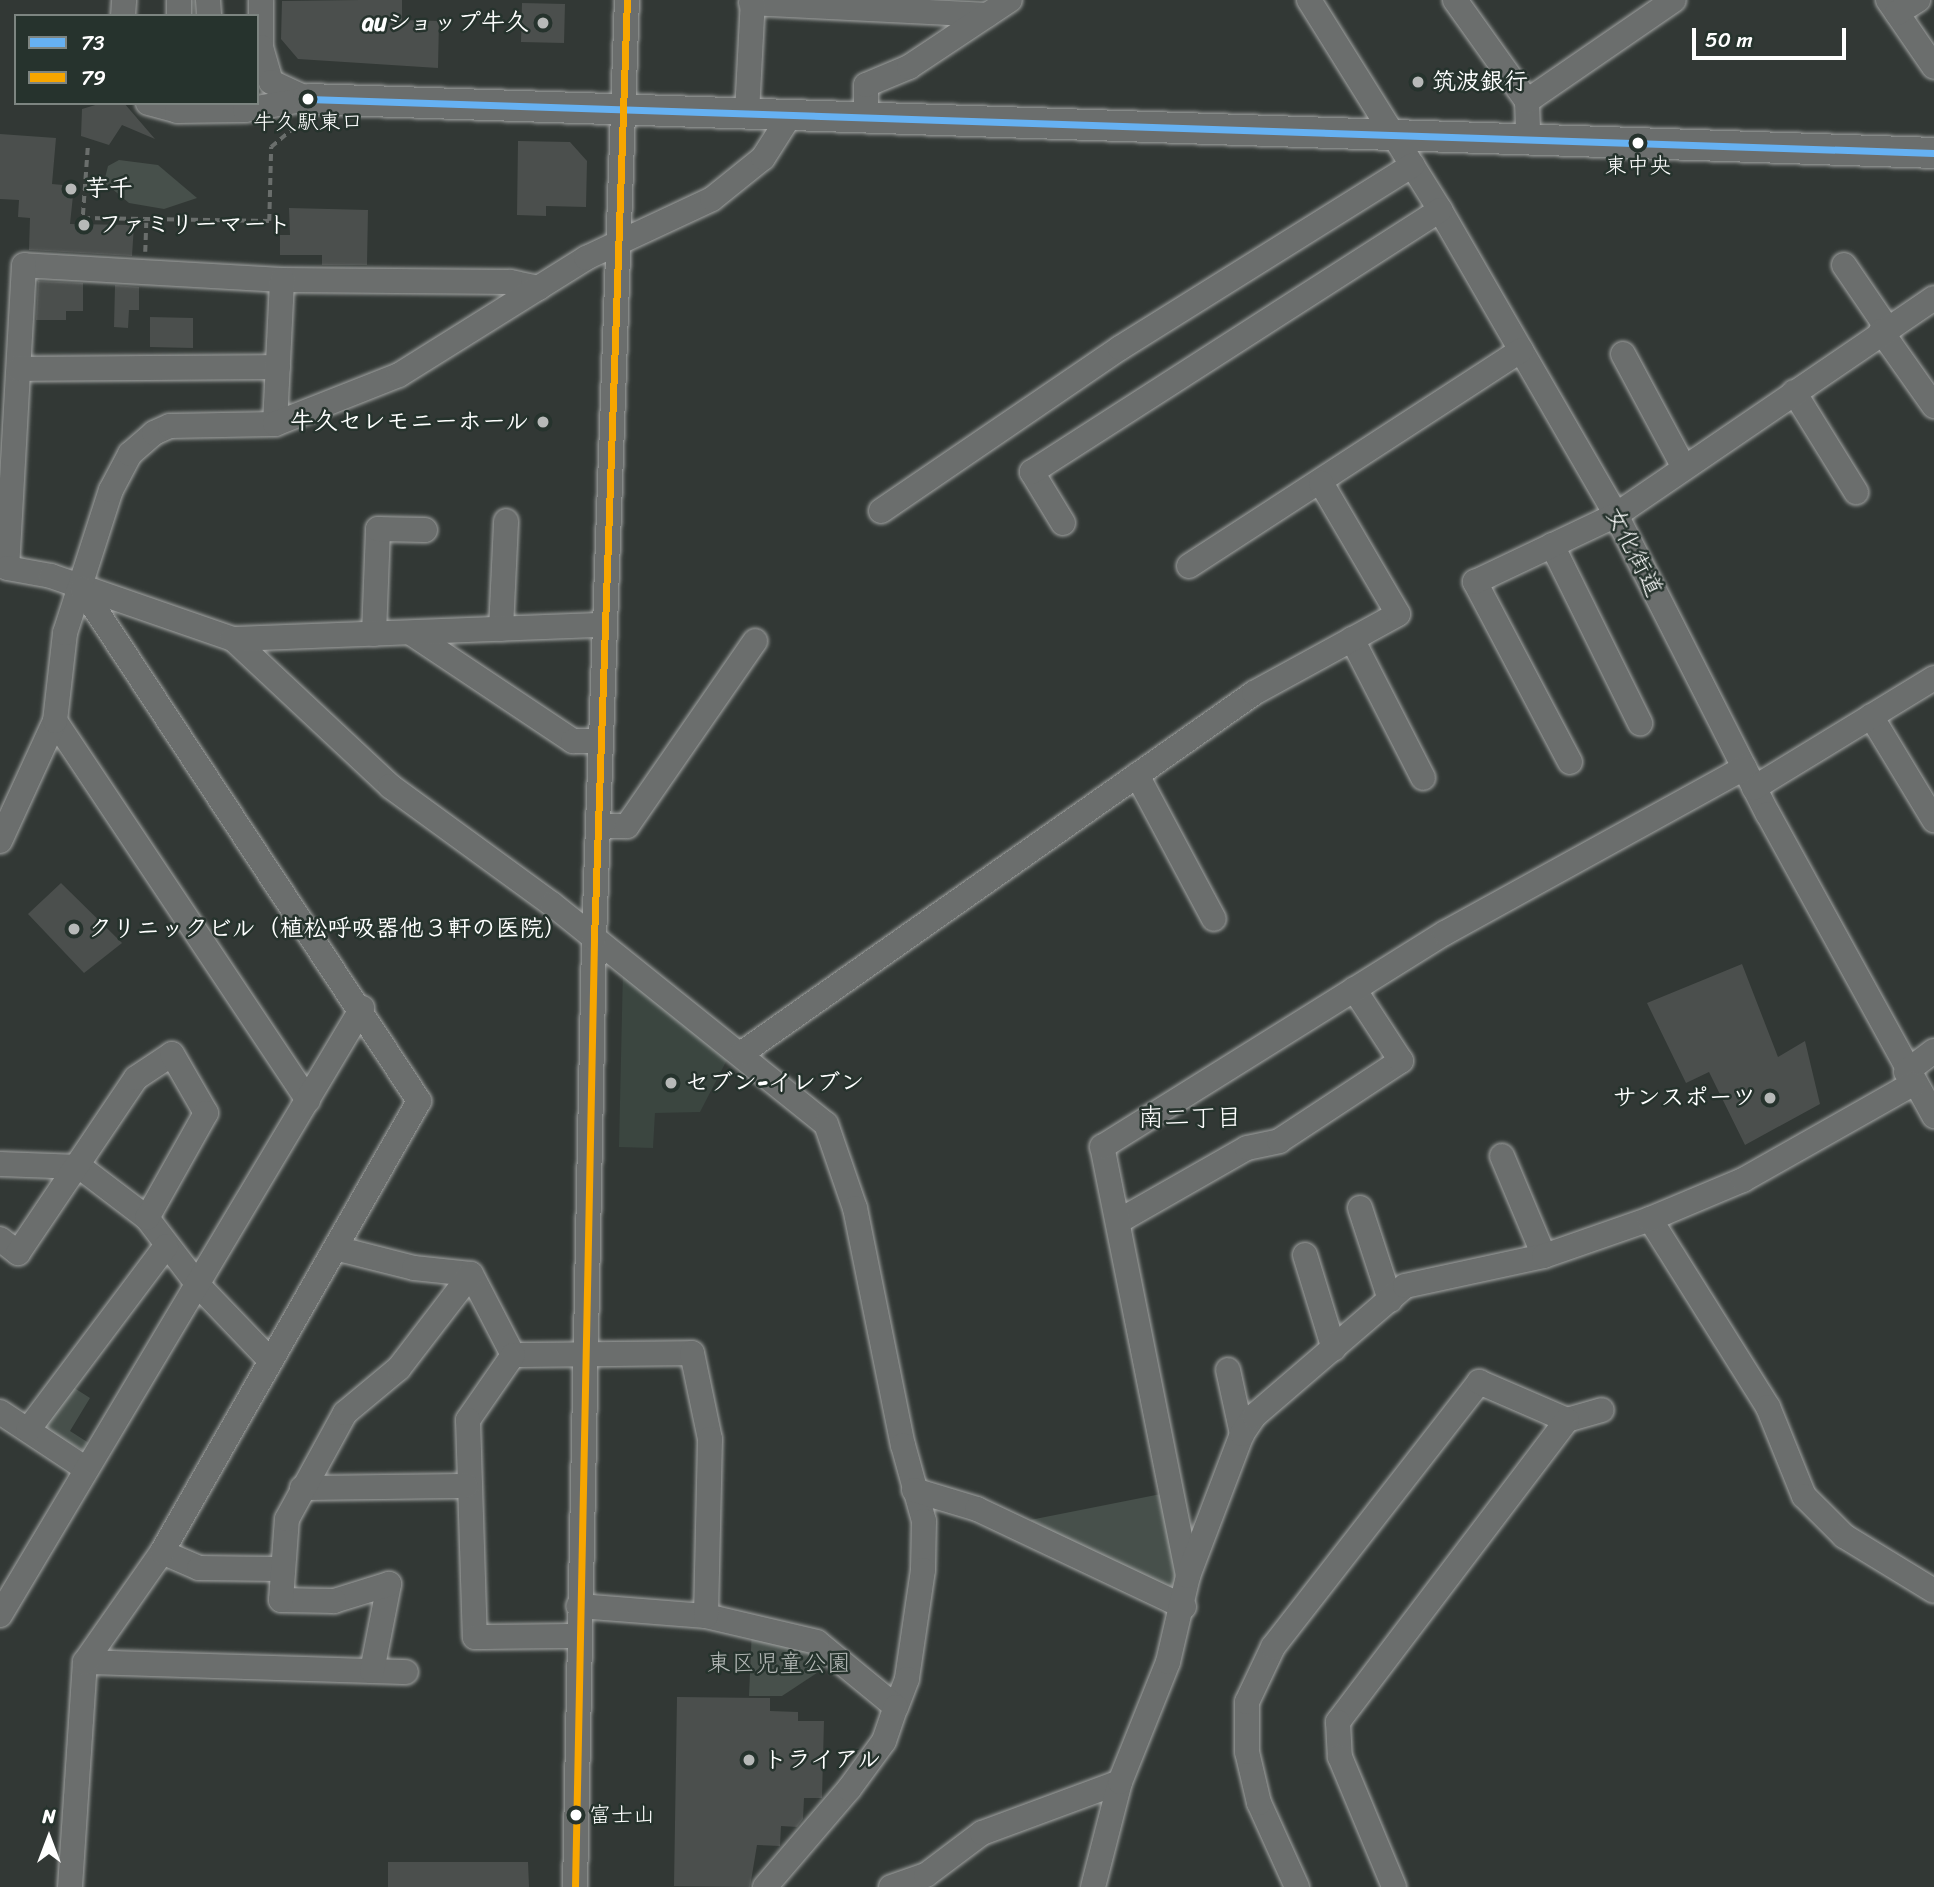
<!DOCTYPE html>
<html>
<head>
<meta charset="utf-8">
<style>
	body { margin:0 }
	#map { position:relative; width:1934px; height:1887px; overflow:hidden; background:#323835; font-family:Sriracha,"Klee One",sans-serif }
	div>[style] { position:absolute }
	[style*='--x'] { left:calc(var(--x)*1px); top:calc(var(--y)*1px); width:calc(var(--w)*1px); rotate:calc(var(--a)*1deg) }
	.built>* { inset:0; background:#3b4640 }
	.green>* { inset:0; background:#47504b }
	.building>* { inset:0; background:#4b4f4d }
	.path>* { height:3.5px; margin-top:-1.75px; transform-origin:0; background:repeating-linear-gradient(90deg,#6a6e6c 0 7px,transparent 0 12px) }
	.roads { filter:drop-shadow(0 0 2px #a3a5a4) drop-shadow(0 0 2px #a3a5a4) }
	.minor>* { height:24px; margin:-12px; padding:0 12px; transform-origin:12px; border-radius:12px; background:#6b6e6d }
	.major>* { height:30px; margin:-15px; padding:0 15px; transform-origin:15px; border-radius:15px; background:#6b6e6d }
	.bus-1>* { height:7px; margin:-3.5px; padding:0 3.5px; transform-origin:3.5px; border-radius:3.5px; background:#66b1f2 }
	.bus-2>* { height:7px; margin:-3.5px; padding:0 3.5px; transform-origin:3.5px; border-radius:3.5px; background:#f7a600 }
	.dots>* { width:19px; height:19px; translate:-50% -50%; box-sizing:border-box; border:4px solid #26332d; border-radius:50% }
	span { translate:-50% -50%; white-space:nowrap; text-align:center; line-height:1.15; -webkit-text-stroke:5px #26332d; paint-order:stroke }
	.bus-label { font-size:22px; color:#fff }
	.left { translate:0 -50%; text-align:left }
	.poi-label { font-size:24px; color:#fff; font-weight:700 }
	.right { translate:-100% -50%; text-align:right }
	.street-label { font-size:24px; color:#fff }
	.park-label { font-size:24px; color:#b7bbb9 }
	.neighbourhood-label { font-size:26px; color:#fff }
	.legend { position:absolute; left:14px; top:14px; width:245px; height:91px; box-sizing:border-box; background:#26332d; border:2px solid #7d8581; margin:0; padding:9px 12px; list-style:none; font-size:21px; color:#fff }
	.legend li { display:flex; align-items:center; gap:14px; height:35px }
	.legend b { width:35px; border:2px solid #7d8581 }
	.north { position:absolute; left:14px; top:1803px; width:70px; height:70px; -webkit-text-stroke:5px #26332d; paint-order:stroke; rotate:0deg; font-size:19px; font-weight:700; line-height:28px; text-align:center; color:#fff }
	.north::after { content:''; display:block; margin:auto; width:24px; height:32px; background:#fff; clip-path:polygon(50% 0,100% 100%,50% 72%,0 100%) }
	.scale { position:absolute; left:1692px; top:28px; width:154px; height:32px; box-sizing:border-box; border:4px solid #fff; border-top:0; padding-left:9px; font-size:21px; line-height:24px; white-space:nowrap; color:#fff; -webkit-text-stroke:5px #26332d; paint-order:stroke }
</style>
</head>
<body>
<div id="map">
	<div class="built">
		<div style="clip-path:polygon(623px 969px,729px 1056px,700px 1112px,655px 1113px,653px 1148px,619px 1147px)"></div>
	</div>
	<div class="green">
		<div style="clip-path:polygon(119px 160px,158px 165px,197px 198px,164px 209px,129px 203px,104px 182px,108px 166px)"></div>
		<div style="clip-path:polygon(68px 1384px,90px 1398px,70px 1431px,92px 1445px,84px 1451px,43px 1429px)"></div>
		<div style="clip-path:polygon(1161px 1494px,1179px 1582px,1165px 1590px,1030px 1520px)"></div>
		<div style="clip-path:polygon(752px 1628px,838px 1659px,782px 1696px,749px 1696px)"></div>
	</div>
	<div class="building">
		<div style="clip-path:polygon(360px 0,402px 0,402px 20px,439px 21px,438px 68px,298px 59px,281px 39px,282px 1px)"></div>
		<div style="clip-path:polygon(522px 3px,565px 4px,564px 43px,521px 42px)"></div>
		<div style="clip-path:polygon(102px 103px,124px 103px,155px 139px,122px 125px,109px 145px,81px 136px,82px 109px)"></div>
		<div style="clip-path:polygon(0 134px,56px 138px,52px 184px,74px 186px,70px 224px,134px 225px,132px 256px,29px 250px,30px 218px,18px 217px,19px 200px,0 199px)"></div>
		<div style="clip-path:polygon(518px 141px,570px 142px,587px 161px,586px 207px,546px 206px,546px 216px,517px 215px)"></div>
		<div style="clip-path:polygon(289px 208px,368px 210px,367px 265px,322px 265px,322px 255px,280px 255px,280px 235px,290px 235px)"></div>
		<div style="clip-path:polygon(38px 281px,83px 283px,83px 311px,66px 311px,66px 320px,36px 320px)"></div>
		<div style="clip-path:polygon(115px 285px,139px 287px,139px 310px,129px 310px,128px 328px,114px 327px)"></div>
		<div style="clip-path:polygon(150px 317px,193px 318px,193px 348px,150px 347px)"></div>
		<div style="clip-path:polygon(61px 883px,122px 943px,84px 973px,28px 914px)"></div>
		<div style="clip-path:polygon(1742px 964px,1778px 1057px,1805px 1041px,1820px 1104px,1745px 1145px,1709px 1072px,1686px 1083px,1647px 1003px)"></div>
		<div style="clip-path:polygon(677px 1697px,770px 1698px,770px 1711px,798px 1712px,798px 1721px,824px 1721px,822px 1798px,804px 1798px,803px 1819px,797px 1827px,781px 1826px,780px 1846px,757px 1845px,750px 1887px,674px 1886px)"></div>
		<div style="clip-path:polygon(388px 1862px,528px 1862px,529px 1887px,388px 1887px)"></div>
	</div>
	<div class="path">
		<div style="--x:88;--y:148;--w:70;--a:94.1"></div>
		<div style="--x:83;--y:218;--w:186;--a:0.9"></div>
		<div style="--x:269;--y:221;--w:74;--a:-88.5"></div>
		<div style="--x:271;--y:147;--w:34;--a:-40"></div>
		<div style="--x:145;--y:252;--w:29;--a:-88"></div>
	</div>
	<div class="roads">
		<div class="minor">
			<div style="--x:179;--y:0;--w:16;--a:90"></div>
			<div style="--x:208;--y:0;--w:16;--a:86"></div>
			<div style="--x:261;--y:0;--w:47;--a:90"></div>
			<div style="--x:261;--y:47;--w:36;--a:74"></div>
			<div style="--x:271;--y:82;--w:41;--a:24.7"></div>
			<div style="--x:1309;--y:0;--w:248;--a:58"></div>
			<div style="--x:1440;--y:210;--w:352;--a:60"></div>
			<div style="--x:1616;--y:515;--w:335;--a:63.1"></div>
			<div style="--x:1768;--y:814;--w:345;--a:61.2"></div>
			<div style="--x:1455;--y:0;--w:124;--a:54.5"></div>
			<div style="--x:1527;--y:101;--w:38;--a:88"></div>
			<div style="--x:1888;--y:0;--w:81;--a:55.5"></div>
			<div style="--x:751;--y:3;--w:236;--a:2.9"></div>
			<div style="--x:1897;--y:13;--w:25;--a:-32"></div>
			<div style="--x:123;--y:16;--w:16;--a:-86"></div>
			<div style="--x:1527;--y:101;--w:178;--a:-34.5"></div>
			<div style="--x:148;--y:103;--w:30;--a:15"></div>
			<div style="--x:177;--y:111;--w:68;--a:-0.8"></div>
			<div style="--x:245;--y:110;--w:64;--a:-9.9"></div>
			<div style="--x:747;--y:113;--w:113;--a:-87"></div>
			<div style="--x:866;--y:116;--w:31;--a:-90"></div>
			<div style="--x:866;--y:85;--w:47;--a:-22.7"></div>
			<div style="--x:909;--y:67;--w:121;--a:-33.6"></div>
			<div style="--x:1844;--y:265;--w:76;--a:55.7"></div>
			<div style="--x:539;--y:288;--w:30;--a:-168"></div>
			<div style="--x:510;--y:282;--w:228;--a:-179.5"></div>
			<div style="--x:282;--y:280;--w:258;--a:-176.7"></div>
			<div style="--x:24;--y:265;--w:303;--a:93.2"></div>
			<div style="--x:7;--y:568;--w:45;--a:10.3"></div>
			<div style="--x:51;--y:576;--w:193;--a:19.1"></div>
			<div style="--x:233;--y:639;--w:215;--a:43.1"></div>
			<div style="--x:390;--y:786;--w:200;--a:36.1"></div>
			<div style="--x:552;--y:904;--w:351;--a:38.8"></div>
			<div style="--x:826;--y:1124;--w:89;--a:71"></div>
			<div style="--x:855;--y:1208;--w:242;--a:78.6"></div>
			<div style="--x:903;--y:1445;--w:79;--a:74.6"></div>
			<div style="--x:924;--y:1521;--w:49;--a:91.2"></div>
			<div style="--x:923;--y:1570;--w:110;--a:98.4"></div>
			<div style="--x:907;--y:1679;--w:30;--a:111"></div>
			<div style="--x:896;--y:1707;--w:102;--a:-140.6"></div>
			<div style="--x:817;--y:1642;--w:114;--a:-166.8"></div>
			<div style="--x:706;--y:1616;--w:128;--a:-175.5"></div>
			<div style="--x:1881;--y:331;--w:92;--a:54.8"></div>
			<div style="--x:1623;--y:354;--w:129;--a:61.8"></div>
			<div style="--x:19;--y:369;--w:259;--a:-0.4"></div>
			<div style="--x:1794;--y:392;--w:118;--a:58.2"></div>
			<div style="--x:275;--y:424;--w:144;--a:-87.2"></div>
			<div style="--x:881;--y:511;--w:289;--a:-34.3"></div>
			<div style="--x:1120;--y:348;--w:345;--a:-32"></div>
			<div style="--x:1063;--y:523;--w:60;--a:-121.3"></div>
			<div style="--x:1032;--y:472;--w:485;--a:-32.7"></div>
			<div style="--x:1552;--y:545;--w:199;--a:63.7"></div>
			<div style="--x:1189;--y:566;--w:396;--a:-33"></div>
			<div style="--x:501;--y:629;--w:108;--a:-87.3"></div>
			<div style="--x:411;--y:633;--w:195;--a:33.7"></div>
			<div style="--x:573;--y:741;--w:28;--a:0"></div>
			<div style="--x:374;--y:634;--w:105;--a:-87.8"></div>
			<div style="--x:378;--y:529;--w:47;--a:1.2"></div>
			<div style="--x:233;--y:639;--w:372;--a:-2.2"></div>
			<div style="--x:1352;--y:639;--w:156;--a:62.9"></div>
			<div style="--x:1871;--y:716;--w:122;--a:58.8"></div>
			<div style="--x:55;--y:721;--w:456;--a:56.3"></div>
			<div style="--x:1570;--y:762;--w:204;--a:-117.8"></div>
			<div style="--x:1475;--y:582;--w:156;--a:-25.4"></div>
			<div style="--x:1616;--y:515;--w:385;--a:-34.3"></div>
			<div style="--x:1137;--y:775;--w:163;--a:61.9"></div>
			<div style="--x:1754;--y:788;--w:211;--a:-31.4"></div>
			<div style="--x:598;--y:826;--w:29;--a:0"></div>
			<div style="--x:627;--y:826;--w:225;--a:-55.3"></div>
			<div style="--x:0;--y:841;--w:132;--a:-65.4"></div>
			<div style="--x:55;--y:721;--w:89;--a:-83.5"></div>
			<div style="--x:65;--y:633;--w:150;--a:-72.2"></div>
			<div style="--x:111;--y:490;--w:41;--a:-62.2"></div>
			<div style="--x:130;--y:454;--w:32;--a:-41"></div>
			<div style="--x:154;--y:433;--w:17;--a:-24"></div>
			<div style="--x:170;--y:426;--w:105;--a:-1.1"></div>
			<div style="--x:275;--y:424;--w:133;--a:-21.6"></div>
			<div style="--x:399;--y:375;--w:221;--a:-32"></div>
			<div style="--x:586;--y:258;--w:139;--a:-25.1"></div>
			<div style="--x:712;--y:199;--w:65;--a:-38.8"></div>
			<div style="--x:763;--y:158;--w:52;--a:-57.5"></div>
			<div style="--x:742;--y:1053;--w:626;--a:-35.11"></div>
			<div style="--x:1254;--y:693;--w:164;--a:-28.7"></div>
			<div style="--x:1398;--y:614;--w:152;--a:-120.4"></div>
			<div style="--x:1906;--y:1072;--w:35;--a:-37"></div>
			<div style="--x:1502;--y:1156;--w:108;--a:67.2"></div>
			<div style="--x:0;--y:1164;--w:80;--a:2.1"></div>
			<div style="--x:80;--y:1167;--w:84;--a:37.3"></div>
			<div style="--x:147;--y:1218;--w:84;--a:52.7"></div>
			<div style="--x:198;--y:1285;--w:103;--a:46.2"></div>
			<div style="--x:1360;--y:1208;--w:97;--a:71.9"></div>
			<div style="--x:1650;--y:1219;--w:222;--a:57.9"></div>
			<div style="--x:1768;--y:1407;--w:96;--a:68"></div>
			<div style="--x:1804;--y:1496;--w:57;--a:45"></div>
			<div style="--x:1844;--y:1536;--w:105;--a:31.4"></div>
			<div style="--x:1119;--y:1221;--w:147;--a:-29.7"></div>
			<div style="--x:1247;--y:1148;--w:33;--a:-12"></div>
			<div style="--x:1279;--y:1141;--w:146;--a:-33.3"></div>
			<div style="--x:1401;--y:1061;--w:86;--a:-123.1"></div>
			<div style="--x:0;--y:1239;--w:23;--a:38"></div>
			<div style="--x:18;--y:1253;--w:211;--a:-56"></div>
			<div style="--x:136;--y:1078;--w:43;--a:-33.7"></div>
			<div style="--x:172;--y:1054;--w:68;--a:60"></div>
			<div style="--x:206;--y:1113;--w:120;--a:119.3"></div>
			<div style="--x:339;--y:1249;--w:77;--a:14.2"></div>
			<div style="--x:414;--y:1268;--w:57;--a:6"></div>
			<div style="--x:471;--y:1274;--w:91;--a:62.6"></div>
			<div style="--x:1305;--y:1255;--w:98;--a:72.9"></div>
			<div style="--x:513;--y:1355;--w:179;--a:-0.6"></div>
			<div style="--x:692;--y:1353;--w:88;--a:78.2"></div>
			<div style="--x:710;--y:1439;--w:177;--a:91.3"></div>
			<div style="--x:513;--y:1355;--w:79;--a:124.7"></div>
			<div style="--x:468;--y:1420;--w:217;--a:88.2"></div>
			<div style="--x:475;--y:1637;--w:103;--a:-0.6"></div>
			<div style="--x:1228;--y:1370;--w:66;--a:77.7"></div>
			<div style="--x:0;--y:1412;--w:103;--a:33.5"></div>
			<div style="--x:1567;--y:1420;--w:36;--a:-16"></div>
			<div style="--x:28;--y:1430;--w:230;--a:-53.1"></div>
			<div style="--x:302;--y:1488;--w:164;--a:-0.7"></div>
			<div style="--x:914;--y:1490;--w:66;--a:16.8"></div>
			<div style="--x:977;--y:1509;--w:229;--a:25.3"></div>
			<div style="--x:162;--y:1552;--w:40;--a:23.4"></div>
			<div style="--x:199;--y:1568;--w:80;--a:0.7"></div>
			<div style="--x:1188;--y:1576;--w:438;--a:-101.3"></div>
			<div style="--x:1102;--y:1147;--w:404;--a:-32"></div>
			<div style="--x:1445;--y:933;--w:342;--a:-28.9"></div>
			<div style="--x:0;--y:1615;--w:707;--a:-59.19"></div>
			<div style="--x:85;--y:1662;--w:321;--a:1.8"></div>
			<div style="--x:372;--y:1671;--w:89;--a:-78.9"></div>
			<div style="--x:389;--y:1584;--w:58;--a:162.8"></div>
			<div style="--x:334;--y:1601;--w:53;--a:-178.9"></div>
			<div style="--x:281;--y:1600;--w:81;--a:-85.8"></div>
			<div style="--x:287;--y:1519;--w:121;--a:-61.3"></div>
			<div style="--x:345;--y:1413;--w:70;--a:-39.8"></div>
			<div style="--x:399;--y:1368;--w:118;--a:-52.5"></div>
			<div style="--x:70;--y:1887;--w:225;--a:-86.2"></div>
			<div style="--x:85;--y:1662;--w:134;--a:-55"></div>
			<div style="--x:162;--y:1552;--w:519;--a:-60.32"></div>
			<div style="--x:419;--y:1101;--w:613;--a:-123.35"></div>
			<div style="--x:575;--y:1887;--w:948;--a:-88.85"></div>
			<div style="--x:594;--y:939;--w:940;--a:-87.99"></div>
			<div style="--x:765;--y:1887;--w:129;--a:-49.4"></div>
			<div style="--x:849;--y:1789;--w:59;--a:-53.9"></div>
			<div style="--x:884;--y:1741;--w:36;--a:-71"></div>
			<div style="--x:891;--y:1887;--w:37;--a:-19"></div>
			<div style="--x:926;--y:1875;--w:70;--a:-36.9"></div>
			<div style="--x:982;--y:1833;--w:147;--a:-20.3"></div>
			<div style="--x:1093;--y:1887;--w:108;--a:-75.6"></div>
			<div style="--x:1120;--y:1782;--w:129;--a:-68.2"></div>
			<div style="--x:1168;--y:1662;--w:88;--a:-76.9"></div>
			<div style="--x:1188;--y:1576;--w:152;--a:-69.2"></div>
			<div style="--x:1242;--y:1434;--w:22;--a:-56"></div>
			<div style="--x:1254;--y:1416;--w:199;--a:-40.7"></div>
			<div style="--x:1405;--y:1286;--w:142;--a:-12.2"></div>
			<div style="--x:1544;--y:1256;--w:112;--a:-19.2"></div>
			<div style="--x:1650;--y:1219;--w:101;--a:-22.8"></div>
			<div style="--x:1743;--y:1180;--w:195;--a:-29.5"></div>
			<div style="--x:1297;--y:1887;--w:92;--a:-114.3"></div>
			<div style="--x:1259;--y:1803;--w:52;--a:-103.2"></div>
			<div style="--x:1247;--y:1752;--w:50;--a:-90"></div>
			<div style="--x:1247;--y:1702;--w:61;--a:-64.7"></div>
			<div style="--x:1273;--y:1647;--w:336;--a:-52.1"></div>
			<div style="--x:1479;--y:1382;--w:96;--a:23.4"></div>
			<div style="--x:1567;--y:1420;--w:379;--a:127.2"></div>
			<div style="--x:1338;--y:1722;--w:35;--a:87"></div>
			<div style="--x:1340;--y:1757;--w:141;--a:67.4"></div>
		</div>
		<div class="major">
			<div style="--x:308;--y:99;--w:1627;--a:1.9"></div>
		</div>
	</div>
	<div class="bus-1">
		<div style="--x:308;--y:99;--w:1627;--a:1.9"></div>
	</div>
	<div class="bus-2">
		<div style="--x:575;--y:1887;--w:948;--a:-88.85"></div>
		<div style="--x:594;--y:939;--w:940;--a:-87.99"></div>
	</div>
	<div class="dots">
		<div style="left:543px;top:23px;background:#b7b9b8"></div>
		<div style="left:1418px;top:82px;background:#b7b9b8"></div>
		<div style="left:308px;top:99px;background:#fff"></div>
		<div style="left:1638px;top:143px;background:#fff"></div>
		<div style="left:71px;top:189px;background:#b7b9b8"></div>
		<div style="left:84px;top:225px;background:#b7b9b8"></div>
		<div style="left:543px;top:422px;background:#b7b9b8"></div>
		<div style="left:74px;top:929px;background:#b7b9b8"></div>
		<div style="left:671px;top:1083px;background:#b7b9b8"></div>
		<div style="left:1770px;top:1098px;background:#b7b9b8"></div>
		<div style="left:749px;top:1760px;background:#b7b9b8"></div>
		<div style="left:576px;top:1815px;background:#fff"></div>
	</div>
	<div class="bus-label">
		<span style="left:308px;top:122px">牛久駅東口</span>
		<span style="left:1638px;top:166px">東中央</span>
		<span class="left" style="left:589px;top:1815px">富士山</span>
	</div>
	<div class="poi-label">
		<span class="right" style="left:529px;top:23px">auショップ牛久</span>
		<span class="left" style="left:1432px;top:82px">筑波銀行</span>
		<span class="left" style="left:85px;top:189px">芋千</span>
		<span class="left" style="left:98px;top:225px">ファミリーマート</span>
		<span class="right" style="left:529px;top:422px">牛久セレモニーホール</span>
		<span class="left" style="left:88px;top:929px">クリニックビル（植松呼吸器他３軒の医院）</span>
		<span class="left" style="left:685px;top:1083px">セブン-イレブン</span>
		<span class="right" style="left:1756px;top:1098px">サンスポーツ</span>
		<span class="left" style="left:763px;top:1760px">トライアル</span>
	</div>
	<div class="street-label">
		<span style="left:1634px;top:552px;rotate:63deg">女化街道</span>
	</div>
	<div class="park-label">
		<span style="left:779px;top:1664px">東区児童公園</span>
	</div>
	<div class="neighbourhood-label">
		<span style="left:1190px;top:1118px">南二丁目</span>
	</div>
	<ul class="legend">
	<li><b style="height:9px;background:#66b1f2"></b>73</li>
	<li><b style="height:9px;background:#f7a600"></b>79</li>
	</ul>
	<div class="north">N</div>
	<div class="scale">50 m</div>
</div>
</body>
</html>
